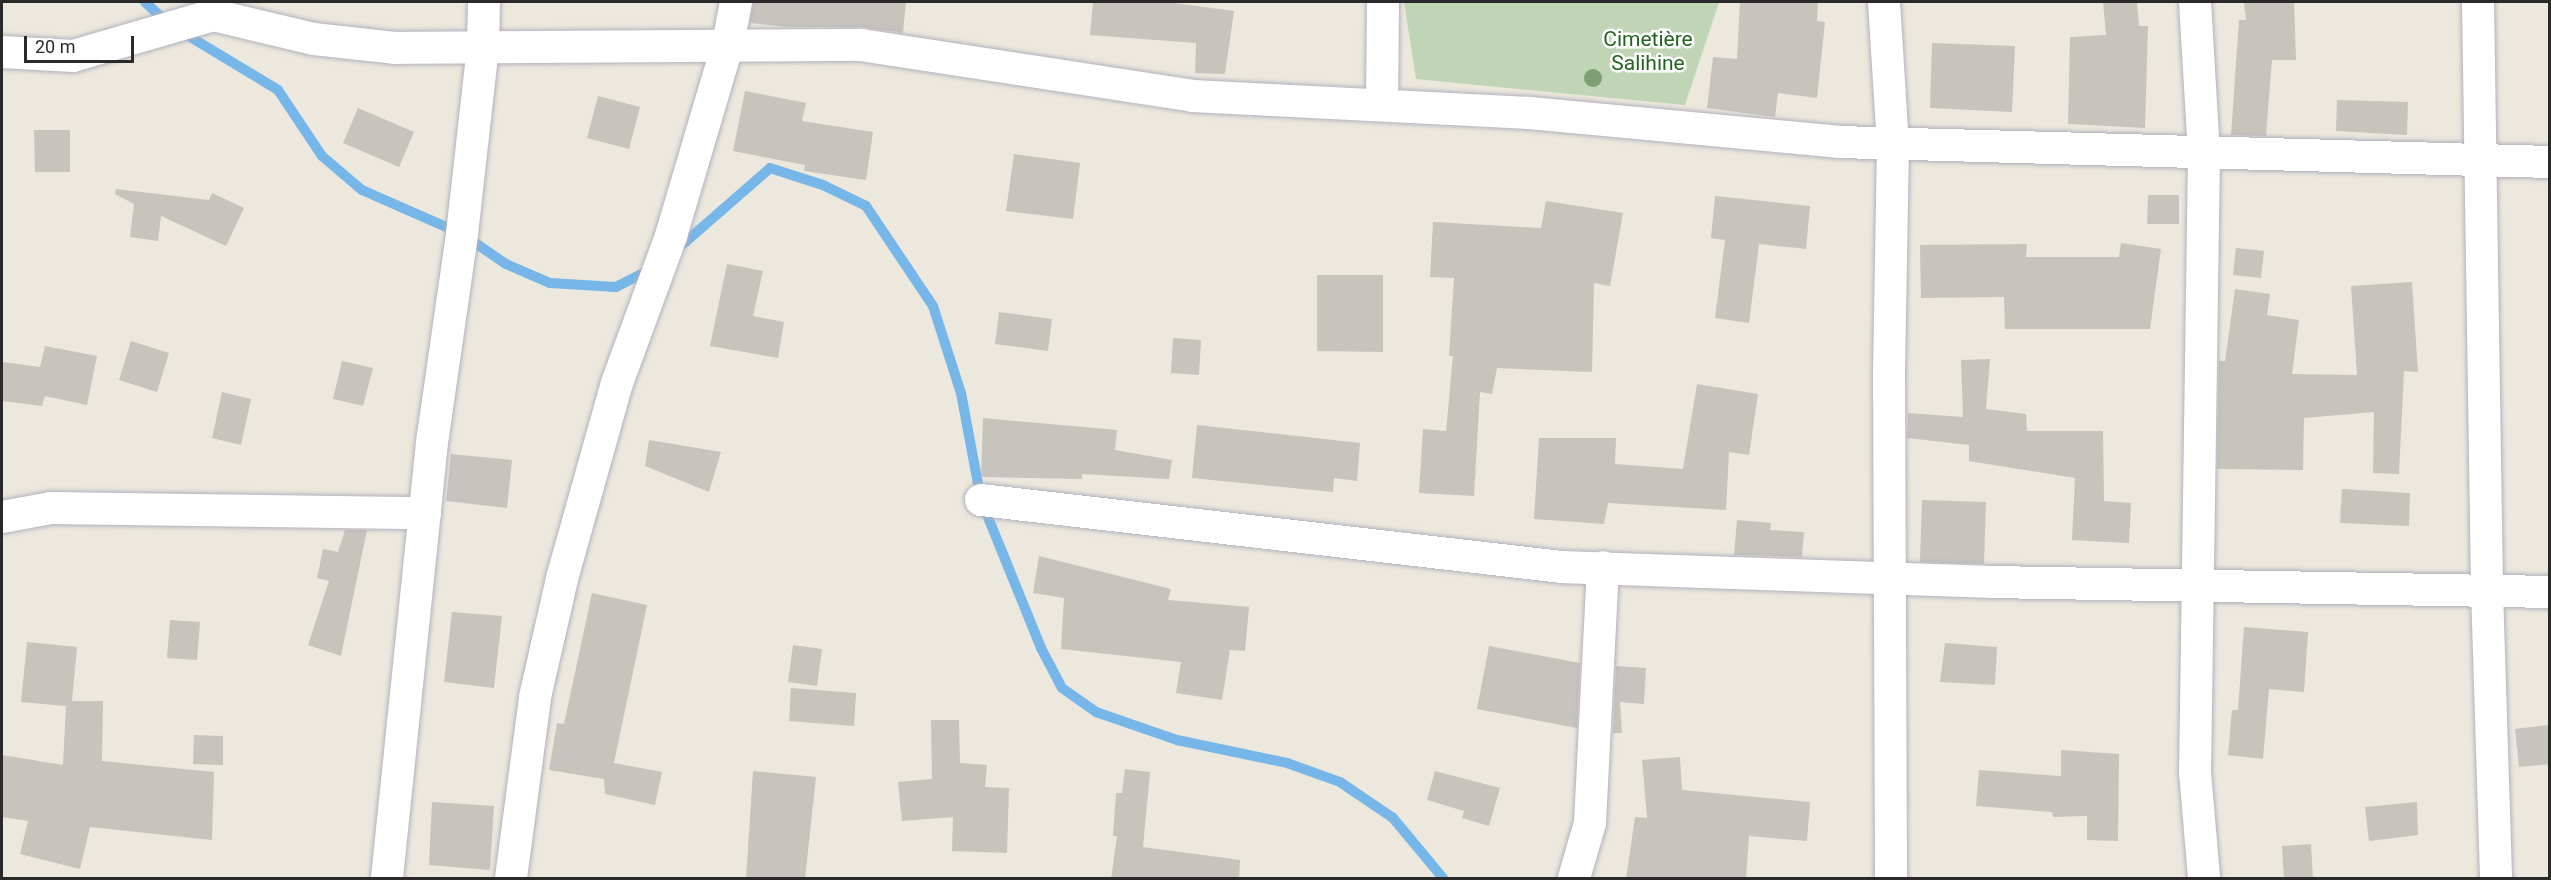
<!DOCTYPE html>
<html>
<head>
<meta charset="utf-8">
<style>
	body { margin:0 }
	#map { position:relative; width:2551px; height:880px; overflow:hidden; background:#ece8dd; font-family:Roboto,sans-serif }
	div>[style] { position:absolute }
	[style*='--x'] { left:calc(var(--x)*1px); top:calc(var(--y)*1px); width:calc(var(--w)*1px); rotate:calc(var(--a)*1deg) }
	.cemetery>* { inset:0; background:#bfd5b5 }
	.stream>* { height:10px; margin:-5px; padding:0 5px; transform-origin:5px; border-radius:5px; background:#76b6e8 }
	.building>* { inset:0; background:#c7c4bd }
	.roads { filter:drop-shadow(0 0 2px #b1b1bd) drop-shadow(0 0 2px #b1b1bd) }
	.street>* { height:32px; margin:-16px; padding:0 16px; transform-origin:16px; border-radius:16px; background:#fff }
	.trees>* { width:18px; height:18px; margin:-9px; border-radius:50%; background:#7c9f74 }
	span { translate:-50% -50%; white-space:nowrap; text-align:center; line-height:1.15; -webkit-text-stroke:5px #fff; paint-order:stroke }
	.park-label { font-size:21px; color:#21641e }
	.frame { position:absolute; inset:0; border:3px solid #2a2a2a; pointer-events:none }
	.scale { position:absolute; left:24px; top:36px; width:110px; height:27px; box-sizing:border-box; border:3px solid #2a2a2a; border-top:0; padding-left:8px; font-size:18px; line-height:21px; white-space:nowrap; color:#2a2a2a; -webkit-text-stroke:4px #fff; paint-order:stroke }
</style>
</head>
<body>
<div id="map">
	<div class="cemetery">
		<div style="clip-path:polygon(1404px 2px,1719px 2px,1685px 105px,1416px 79px)"></div>
	</div>
	<div class="stream">
		<div style="--x:145;--y:2;--w:33;--a:43"></div>
		<div style="--x:182;--y:32;--w:112;--a:31.1"></div>
		<div style="--x:278;--y:90;--w:79;--a:56.3"></div>
		<div style="--x:322;--y:156;--w:52;--a:40.4"></div>
		<div style="--x:362;--y:190;--w:109;--a:23.7"></div>
		<div style="--x:462;--y:234;--w:53;--a:34.3"></div>
		<div style="--x:506;--y:264;--w:48;--a:23.4"></div>
		<div style="--x:550;--y:283;--w:66;--a:3.5"></div>
		<div style="--x:616;--y:287;--w:39;--a:-27"></div>
		<div style="--x:675;--y:251;--w:126;--a:-41.1"></div>
		<div style="--x:770;--y:168;--w:56;--a:17.8"></div>
		<div style="--x:823;--y:185;--w:48;--a:26"></div>
		<div style="--x:866;--y:206;--w:120;--a:56.2"></div>
		<div style="--x:933;--y:306;--w:91;--a:72.2"></div>
		<div style="--x:961;--y:393;--w:109;--a:79.4"></div>
		<div style="--x:981;--y:500;--w:160;--a:67.9"></div>
		<div style="--x:1041;--y:648;--w:45;--a:62.3"></div>
		<div style="--x:1062;--y:688;--w:42;--a:35.2"></div>
		<div style="--x:1096;--y:712;--w:86;--a:19.1"></div>
		<div style="--x:1177;--y:740;--w:112;--a:11.8"></div>
		<div style="--x:1287;--y:763;--w:56;--a:19.7"></div>
		<div style="--x:1340;--y:782;--w:64;--a:34.2"></div>
		<div style="--x:1393;--y:818;--w:78;--a:50.2"></div>
	</div>
	<div class="building">
		<div style="clip-path:polygon(753px 2px,906px 2px,903px 33px,861px 27px,788px 27px,750px 23px)"></div>
		<div style="clip-path:polygon(1093px 2px,1167px 2px,1234px 11px,1225px 74px,1195px 73px,1196px 43px,1090px 35px)"></div>
		<div style="clip-path:polygon(1740px 2px,1818px 2px,1817px 21px,1825px 22px,1817px 98px,1778px 93px,1775px 117px,1707px 108px,1713px 57px,1737px 59px)"></div>
		<div style="clip-path:polygon(2103px 2px,2137px 2px,2139px 26px,2148px 26px,2145px 128px,2068px 124px,2070px 37px,2106px 35px)"></div>
		<div style="clip-path:polygon(2244px 2px,2294px 2px,2296px 60px,2272px 60px,2266px 136px,2231px 135px,2239px 20px,2246px 20px)"></div>
		<div style="clip-path:polygon(1932px 43px,2015px 46px,2012px 112px,1930px 108px)"></div>
		<div style="clip-path:polygon(745px 91px,806px 103px,802px 121px,873px 132px,866px 180px,804px 171px,805px 165px,733px 151px)"></div>
		<div style="clip-path:polygon(598px 96px,640px 107px,629px 149px,587px 138px)"></div>
		<div style="clip-path:polygon(2337px 100px,2408px 102px,2407px 135px,2336px 131px)"></div>
		<div style="clip-path:polygon(358px 108px,414px 132px,399px 167px,343px 143px)"></div>
		<div style="clip-path:polygon(34px 130px,70px 130px,70px 172px,35px 172px)"></div>
		<div style="clip-path:polygon(1014px 154px,1080px 163px,1073px 219px,1006px 211px)"></div>
		<div style="clip-path:polygon(116px 189px,209px 200px,212px 193px,244px 208px,226px 246px,161px 216px,158px 241px,130px 237px,134px 204px,115px 194px)"></div>
		<div style="clip-path:polygon(2148px 195px,2179px 195px,2179px 224px,2147px 224px)"></div>
		<div style="clip-path:polygon(1715px 196px,1810px 206px,1806px 249px,1759px 244px,1749px 323px,1715px 318px,1725px 240px,1711px 238px)"></div>
		<div style="clip-path:polygon(1546px 201px,1623px 213px,1610px 286px,1594px 283px,1592px 372px,1497px 368px,1492px 394px,1480px 392px,1474px 496px,1419px 493px,1423px 429px,1446px 431px,1453px 356px,1449px 356px,1454px 278px,1430px 277px,1433px 222px,1541px 228px)"></div>
		<div style="clip-path:polygon(2121px 243px,2161px 249px,2150px 329px,2005px 329px,2004px 297px,1921px 298px,1920px 245px,2027px 244px,2026px 257px,2119px 257px)"></div>
		<div style="clip-path:polygon(2236px 248px,2264px 251px,2261px 278px,2233px 275px)"></div>
		<div style="clip-path:polygon(727px 264px,763px 271px,753px 316px,784px 322px,778px 358px,710px 346px)"></div>
		<div style="clip-path:polygon(1317px 275px,1383px 275px,1383px 352px,1317px 351px)"></div>
		<div style="clip-path:polygon(2412px 282px,2418px 372px,2404px 371px,2399px 474px,2373px 473px,2374px 412px,2304px 418px,2303px 470px,2217px 469px,2219px 361px,2225px 361px,2235px 289px,2270px 294px,2267px 315px,2299px 320px,2292px 374px,2357px 375px,2351px 286px)"></div>
		<div style="clip-path:polygon(999px 312px,1052px 319px,1048px 351px,995px 344px)"></div>
		<div style="clip-path:polygon(1173px 338px,1201px 340px,1199px 375px,1171px 373px)"></div>
		<div style="clip-path:polygon(131px 341px,169px 353px,157px 392px,119px 380px)"></div>
		<div style="clip-path:polygon(45px 346px,97px 356px,87px 405px,45px 396px,42px 406px,2px 401px,2px 362px,40px 367px)"></div>
		<div style="clip-path:polygon(1990px 359px,1986px 409px,2026px 414px,2027px 431px,2103px 431px,2104px 501px,2131px 503px,2129px 543px,2072px 540px,2075px 478px,1969px 461px,1969px 445px,1907px 438px,1908px 413px,1963px 417px,1961px 360px)"></div>
		<div style="clip-path:polygon(342px 361px,373px 368px,363px 406px,333px 399px)"></div>
		<div style="clip-path:polygon(1697px 384px,1758px 394px,1749px 455px,1729px 452px,1726px 510px,1608px 503px,1604px 524px,1534px 519px,1539px 438px,1616px 438px,1615px 464px,1683px 469px)"></div>
		<div style="clip-path:polygon(222px 392px,251px 399px,241px 445px,212px 438px)"></div>
		<div style="clip-path:polygon(983px 418px,1117px 430px,1115px 450px,1172px 460px,1169px 479px,1082px 474px,1082px 479px,981px 477px)"></div>
		<div style="clip-path:polygon(1197px 425px,1360px 443px,1357px 481px,1334px 478px,1333px 492px,1192px 478px)"></div>
		<div style="clip-path:polygon(649px 440px,721px 452px,709px 492px,645px 466px)"></div>
		<div style="clip-path:polygon(451px 454px,512px 460px,507px 508px,446px 501px)"></div>
		<div style="clip-path:polygon(2342px 489px,2410px 493px,2409px 526px,2340px 523px)"></div>
		<div style="clip-path:polygon(1922px 500px,1986px 502px,1984px 564px,1920px 562px)"></div>
		<div style="clip-path:polygon(1737px 520px,1771px 523px,1770px 530px,1804px 532px,1802px 557px,1734px 555px)"></div>
		<div style="clip-path:polygon(345px 530px,367px 530px,341px 656px,308px 645px,329px 581px,317px 578px,323px 549px,338px 552px)"></div>
		<div style="clip-path:polygon(1039px 556px,1171px 589px,1168px 600px,1249px 607px,1245px 651px,1230px 650px,1222px 700px,1176px 693px,1181px 662px,1061px 649px,1064px 598px,1033px 593px)"></div>
		<div style="clip-path:polygon(592px 593px,647px 605px,614px 763px,662px 772px,655px 805px,605px 794px,604px 779px,549px 770px,557px 723px,564px 724px)"></div>
		<div style="clip-path:polygon(452px 612px,502px 616px,494px 688px,444px 682px)"></div>
		<div style="clip-path:polygon(170px 620px,200px 622px,197px 660px,167px 658px)"></div>
		<div style="clip-path:polygon(2244px 627px,2308px 632px,2304px 692px,2269px 689px,2263px 759px,2228px 755px,2232px 710px,2238px 710px)"></div>
		<div style="clip-path:polygon(27px 642px,77px 647px,72px 701px,103px 701px,102px 761px,214px 772px,212px 840px,90px 827px,80px 869px,20px 854px,28px 821px,2px 817px,2px 755px,63px 765px,66px 706px,21px 702px)"></div>
		<div style="clip-path:polygon(1945px 643px,1997px 647px,1995px 685px,1940px 682px)"></div>
		<div style="clip-path:polygon(793px 645px,822px 649px,817px 686px,788px 682px)"></div>
		<div style="clip-path:polygon(1489px 646px,1580px 663px,1577px 728px,1477px 709px)"></div>
		<div style="clip-path:polygon(1616px 666px,1646px 668px,1644px 704px,1620px 702px,1622px 733px,1613px 733px)"></div>
		<div style="clip-path:polygon(791px 688px,856px 693px,854px 726px,789px 721px)"></div>
		<div style="clip-path:polygon(931px 720px,959px 720px,960px 763px,987px 765px,985px 787px,1009px 788px,1007px 853px,952px 851px,953px 817px,902px 821px,898px 782px,932px 779px)"></div>
		<div style="clip-path:polygon(2548px 725px,2550px 764px,2519px 767px,2515px 729px)"></div>
		<div style="clip-path:polygon(194px 735px,223px 736px,223px 765px,193px 764px)"></div>
		<div style="clip-path:polygon(2061px 750px,2119px 754px,2118px 841px,2087px 840px,2087px 816px,2053px 817px,2052px 812px,1976px 806px,1979px 770px,2061px 776px)"></div>
		<div style="clip-path:polygon(1680px 757px,1682px 790px,1810px 802px,1807px 841px,1749px 836px,1746px 879px,1626px 879px,1635px 817px,1647px 818px,1642px 760px)"></div>
		<div style="clip-path:polygon(1125px 769px,1150px 772px,1143px 847px,1240px 860px,1239px 879px,1111px 879px,1117px 836px,1113px 836px,1116px 793px,1122px 793px)"></div>
		<div style="clip-path:polygon(753px 771px,816px 777px,805px 879px,746px 879px)"></div>
		<div style="clip-path:polygon(1435px 771px,1500px 788px,1489px 826px,1462px 818px,1464px 811px,1427px 800px)"></div>
		<div style="clip-path:polygon(432px 802px,494px 806px,490px 870px,429px 865px)"></div>
		<div style="clip-path:polygon(2417px 802px,2418px 835px,2369px 841px,2365px 807px)"></div>
		<div style="clip-path:polygon(2311px 844px,2313px 879px,2284px 879px,2282px 846px)"></div>
	</div>
	<div class="roads">
		<div class="street">
			<div style="--x:1884;--y:2;--w:142;--a:86.4"></div>
			<div style="--x:1893;--y:144;--w:226;--a:91"></div>
			<div style="--x:1889;--y:370;--w:508;--a:89.77"></div>
			<div style="--x:2195;--y:2;--w:152;--a:86.6"></div>
			<div style="--x:2204;--y:154;--w:618;--a:90.83"></div>
			<div style="--x:2195;--y:772;--w:106;--a:85.1"></div>
			<div style="--x:2478;--y:2;--w:588;--a:89.12"></div>
			<div style="--x:2487;--y:590;--w:288;--a:88.2"></div>
			<div style="--x:2;--y:52;--w:71;--a:3.2"></div>
			<div style="--x:73;--y:56;--w:146;--a:-16.3"></div>
			<div style="--x:213;--y:15;--w:104;--a:13.4"></div>
			<div style="--x:314;--y:39;--w:81;--a:6.3"></div>
			<div style="--x:395;--y:48;--w:466;--a:-0.4"></div>
			<div style="--x:861;--y:45;--w:336;--a:8.7"></div>
			<div style="--x:1193;--y:96;--w:336;--a:2.9"></div>
			<div style="--x:1529;--y:113;--w:311;--a:5.3"></div>
			<div style="--x:1839;--y:142;--w:711;--a:1.61"></div>
			<div style="--x:1382;--y:103;--w:101;--a:-89.4"></div>
			<div style="--x:981;--y:500;--w:585;--a:6.58"></div>
			<div style="--x:1562;--y:567;--w:429;--a:2"></div>
			<div style="--x:1991;--y:582;--w:559;--a:1.02"></div>
			<div style="--x:2;--y:517;--w:50;--a:-10.4"></div>
			<div style="--x:51;--y:508;--w:374;--a:0.8"></div>
			<div style="--x:387;--y:878;--w:444;--a:-84.1"></div>
			<div style="--x:433;--y:436;--w:204;--a:-81.8"></div>
			<div style="--x:462;--y:234;--w:189;--a:-83.6"></div>
			<div style="--x:483;--y:46;--w:44;--a:-88.7"></div>
			<div style="--x:511;--y:878;--w:183;--a:-82.4"></div>
			<div style="--x:535;--y:697;--w:125;--a:-77.1"></div>
			<div style="--x:563;--y:575;--w:199;--a:-74.3"></div>
			<div style="--x:617;--y:383;--w:157;--a:-69.8"></div>
			<div style="--x:671;--y:236;--w:200;--a:-73.5"></div>
			<div style="--x:728;--y:44;--w:43;--a:-79.2"></div>
			<div style="--x:1574;--y:878;--w:57;--a:-73.8"></div>
			<div style="--x:1590;--y:823;--w:256;--a:-87.1"></div>
		</div>
	</div>
	<div class="trees">
		<div style="left:1593px;top:78px"></div>
	</div>
	<div class="park-label">
		<span style="left:1648px;top:51px">Cimetière<br>Salihine</span>
	</div>
	<div class="frame"></div>
	<div class="scale">20 m</div>
</div>
</body>
</html>
